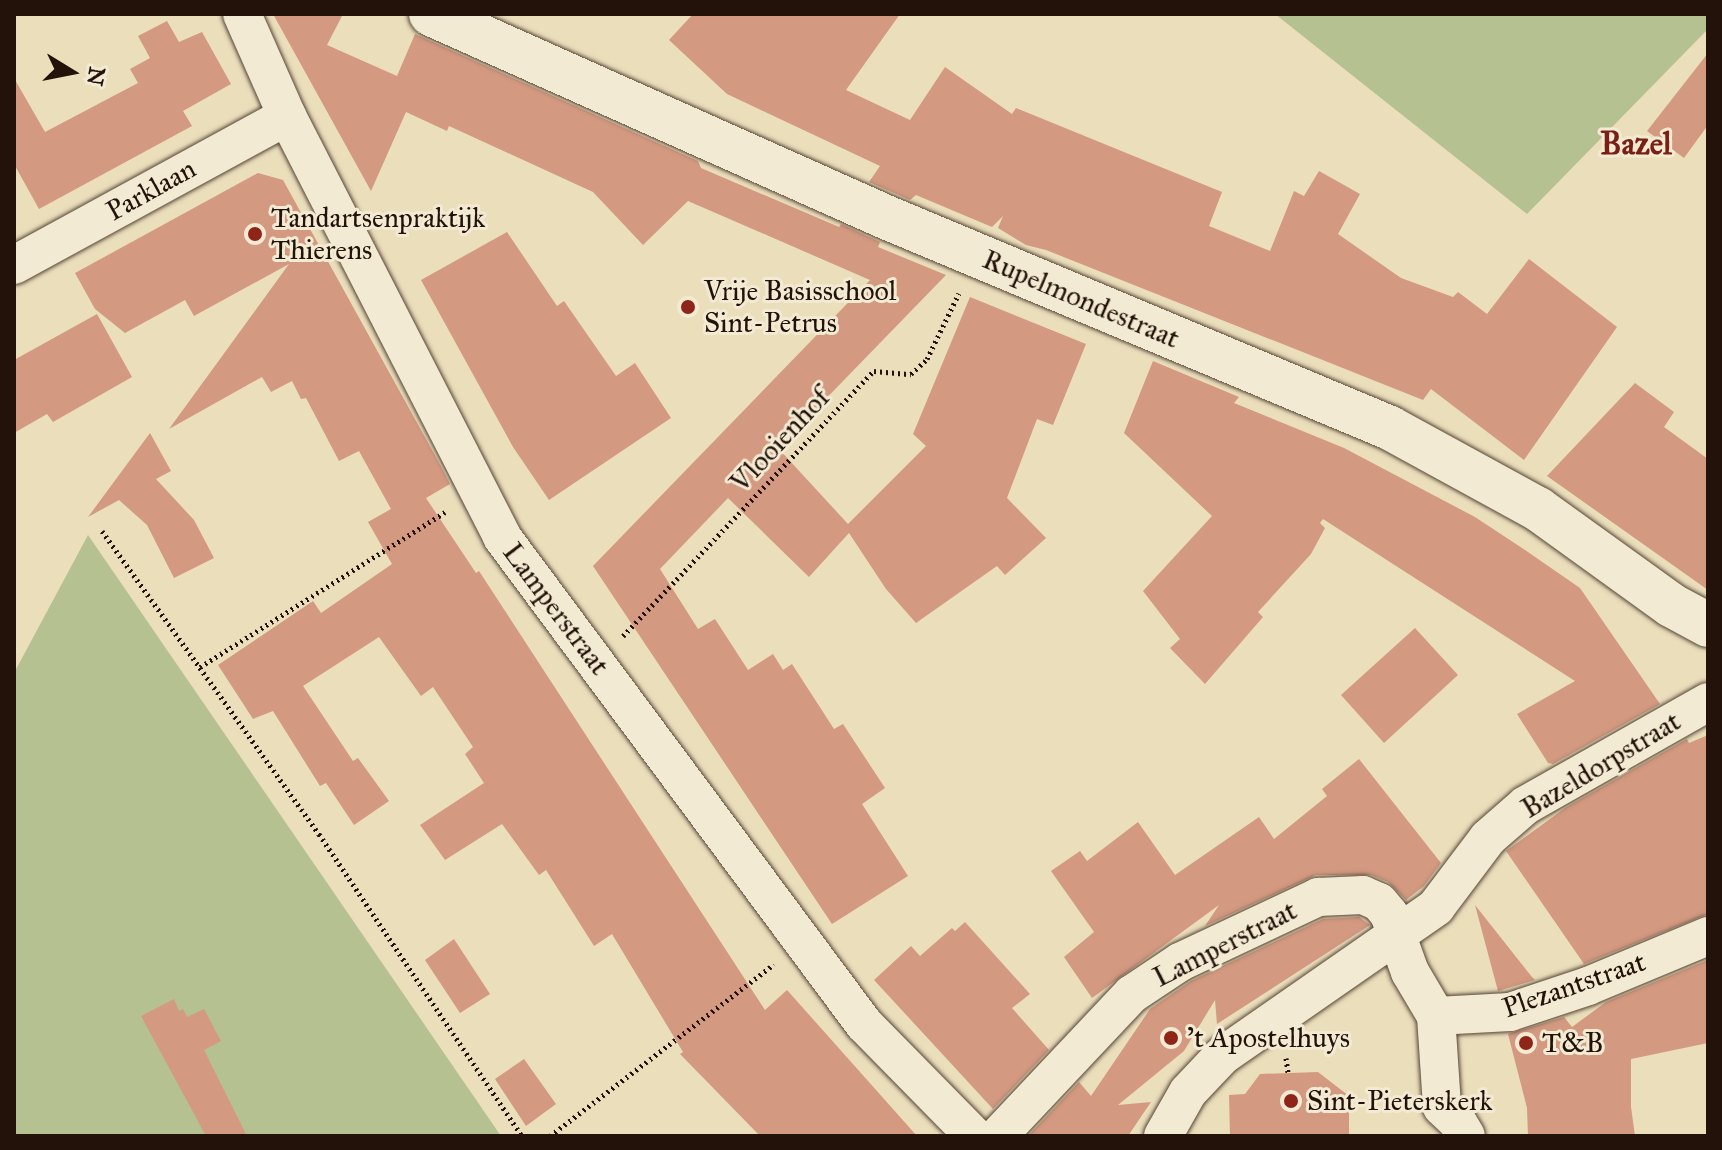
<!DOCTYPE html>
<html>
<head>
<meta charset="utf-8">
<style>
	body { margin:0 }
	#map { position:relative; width:1722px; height:1150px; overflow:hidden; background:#ebdebb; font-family:"IM FELL Great Primer",serif }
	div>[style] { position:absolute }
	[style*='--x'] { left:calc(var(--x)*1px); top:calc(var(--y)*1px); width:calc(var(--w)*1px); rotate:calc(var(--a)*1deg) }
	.green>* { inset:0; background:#b6c191 }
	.building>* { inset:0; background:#d39981 }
	.path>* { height:5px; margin-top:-2.5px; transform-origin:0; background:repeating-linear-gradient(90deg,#231209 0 2px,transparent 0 6px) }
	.roads { filter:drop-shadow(0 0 2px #554536) drop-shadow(0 0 2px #554536) }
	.street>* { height:38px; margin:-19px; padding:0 19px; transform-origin:19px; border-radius:19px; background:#f2ead3 }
	.secondary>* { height:44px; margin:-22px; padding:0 22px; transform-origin:22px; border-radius:22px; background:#f2ead3 }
	.dots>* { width:22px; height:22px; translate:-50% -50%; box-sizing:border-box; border:4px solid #f2ead3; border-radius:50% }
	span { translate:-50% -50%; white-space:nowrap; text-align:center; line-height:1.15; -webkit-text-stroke:6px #f2ead3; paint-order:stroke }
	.street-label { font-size:28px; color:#231209 }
	.poi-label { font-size:28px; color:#231209 }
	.left { translate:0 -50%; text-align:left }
	.quarter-label { font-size:32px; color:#7a1f14; font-weight:700 }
	.frame { position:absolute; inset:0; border:16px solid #231209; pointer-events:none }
	.north { position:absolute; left:32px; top:32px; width:80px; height:80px; -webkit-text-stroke:6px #f2ead3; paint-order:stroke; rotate:100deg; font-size:22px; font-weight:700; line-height:32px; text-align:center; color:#231209 }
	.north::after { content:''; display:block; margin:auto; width:28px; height:36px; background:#231209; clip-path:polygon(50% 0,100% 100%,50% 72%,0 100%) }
</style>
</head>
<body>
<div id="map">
	<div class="green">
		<div style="clip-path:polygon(1275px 14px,1708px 14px,1708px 29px,1527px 214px)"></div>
		<div style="clip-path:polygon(88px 535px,501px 1136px,14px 1136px,14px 673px)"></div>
	</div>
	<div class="building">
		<div style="clip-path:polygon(273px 14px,343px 14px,327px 45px,397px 76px,415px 34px,698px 161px,701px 168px,839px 227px,841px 224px,880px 242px,878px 247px,946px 275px,778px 448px,848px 524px,926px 446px,913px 434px,970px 297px,1086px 344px,1053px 425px,1037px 419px,1007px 498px,1046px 538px,1005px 575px,997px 566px,916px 623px,886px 589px,849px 533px,809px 577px,728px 498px,660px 569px,698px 629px,715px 619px,748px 670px,773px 654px,783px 670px,792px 664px,834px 729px,843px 724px,885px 788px,862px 804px,908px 876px,832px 924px,593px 566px,870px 280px,688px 201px,643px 245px,593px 192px,449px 126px,447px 131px,406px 112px,371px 191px)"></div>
		<div style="clip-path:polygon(693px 14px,900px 14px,846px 90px,910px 120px,945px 67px,1012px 114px,1016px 108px,1222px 192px,1209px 226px,1270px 251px,1294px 191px,1304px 196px,1319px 171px,1360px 194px,1338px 234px,1401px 278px,1453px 297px,1458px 292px,1487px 314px,1529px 259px,1617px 327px,1524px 460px,1431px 389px,1423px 400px,1046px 250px,1026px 245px,998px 228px,1003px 216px,992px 227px,916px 195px,910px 200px,869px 182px,880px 166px,727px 94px,669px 40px)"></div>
		<div style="clip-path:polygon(167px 21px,179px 42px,202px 32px,231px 84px,183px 111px,192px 126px,39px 209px,14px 164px,14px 78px,45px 132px,138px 83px,130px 69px,150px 58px,138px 36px)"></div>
		<div style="clip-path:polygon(1708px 53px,1708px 125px,1684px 158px,1647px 131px)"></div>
		<div style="clip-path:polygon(258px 173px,283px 180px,442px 468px,450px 484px,426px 498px,476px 573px,479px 571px,765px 1010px,787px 990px,917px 1136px,760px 1136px,680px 1054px,683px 1052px,612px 934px,594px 946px,546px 870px,539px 875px,502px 824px,445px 860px,420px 825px,484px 783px,465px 754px,473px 747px,433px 687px,421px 696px,379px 637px,303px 686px,353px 761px,358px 758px,389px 801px,354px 825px,326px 783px,320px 786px,273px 711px,253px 719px,218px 665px,313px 601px,321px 613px,392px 564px,368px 522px,391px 509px,359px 451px,339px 461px,306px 398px,301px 399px,292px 381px,271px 392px,262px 377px,169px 429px,289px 264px,194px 316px,185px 300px,125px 333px,95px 309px,75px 273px)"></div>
		<div style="clip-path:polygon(507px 232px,557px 306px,564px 301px,616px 376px,635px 363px,671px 418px,549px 500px,513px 447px,421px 280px)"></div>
		<div style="clip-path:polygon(97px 314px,132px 377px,53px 422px,47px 414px,14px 433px,14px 360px)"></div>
		<div style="clip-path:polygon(1153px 361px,1239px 397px,1234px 403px,1344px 448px,1475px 517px,1525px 550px,1580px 588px,1660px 704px,1553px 764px,1548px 763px,1517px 714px,1575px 681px,1323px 519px,1320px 523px,1325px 528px,1311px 554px,1258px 612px,1263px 617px,1205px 684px,1170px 648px,1180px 639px,1143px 591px,1212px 516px,1124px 433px)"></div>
		<div style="clip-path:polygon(1635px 383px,1674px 412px,1664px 427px,1708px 459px,1708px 590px,1547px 476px)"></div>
		<div style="clip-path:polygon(150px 433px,171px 471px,156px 479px,194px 520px,214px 558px,174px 578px,147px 525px,119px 500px,88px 517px)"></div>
		<div style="clip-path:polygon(1415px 628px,1458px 675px,1384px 743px,1341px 695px)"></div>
		<div style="clip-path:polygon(1708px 735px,1708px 914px,1584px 964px,1506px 851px,1565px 808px,1687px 739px,1689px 743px)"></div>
		<div style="clip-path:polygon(1359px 759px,1441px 863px,1424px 886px,1406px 900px,1388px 882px,1371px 875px,1316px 875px,1205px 926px,1219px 905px,1092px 998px,1064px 957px,1094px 932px,1051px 871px,1080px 851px,1087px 861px,1138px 822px,1175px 875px,1259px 817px,1274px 839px,1327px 796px,1322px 789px)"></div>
		<div style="clip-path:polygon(1475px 905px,1532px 977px,1535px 980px,1498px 991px)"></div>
		<div style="clip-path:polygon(1359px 917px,1370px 925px,1217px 1024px,1215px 1000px,1184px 1051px,1118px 1105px,1151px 1102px,1128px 1136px,1028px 1136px,1079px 1082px,1091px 1096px,1150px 1009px,1191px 981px,1323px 919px)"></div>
		<div style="clip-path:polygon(965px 922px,1030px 994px,1012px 1008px,1049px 1050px,993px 1109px,874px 980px,911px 946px,920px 956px,952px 928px,955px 931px)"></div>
		<div style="clip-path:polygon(454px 939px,490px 994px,460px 1013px,425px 960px)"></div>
		<div style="clip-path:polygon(1708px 960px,1708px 1043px,1631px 1059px,1631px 1107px,1635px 1136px,1528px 1136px,1527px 1108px,1508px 1034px,1564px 1017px,1572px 1027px,1606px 1002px)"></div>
		<div style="clip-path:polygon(174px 999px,179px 1011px,183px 1009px,187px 1017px,204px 1009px,221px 1041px,204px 1050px,247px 1136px,206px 1136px,141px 1016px)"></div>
		<div style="clip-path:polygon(524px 1059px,556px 1104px,526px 1126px,495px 1079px)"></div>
		<div style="clip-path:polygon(1318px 1072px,1349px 1096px,1349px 1136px,1230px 1136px,1229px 1095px,1245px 1094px,1260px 1074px)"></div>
	</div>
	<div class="path">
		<div style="--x:102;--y:531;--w:373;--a:54.4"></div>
		<div style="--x:319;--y:834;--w:364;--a:56.1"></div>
		<div style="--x:623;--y:636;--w:365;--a:-46.6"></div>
		<div style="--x:874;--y:371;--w:37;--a:5"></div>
		<div style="--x:911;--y:374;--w:22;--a:-43"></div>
		<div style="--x:927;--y:359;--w:73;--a:-64.1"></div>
		<div style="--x:200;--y:667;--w:290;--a:-32.3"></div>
		<div style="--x:1286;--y:1058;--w:15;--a:82"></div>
		<div style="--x:550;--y:1136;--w:282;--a:-37.5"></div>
	</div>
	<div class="roads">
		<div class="street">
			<div style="--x:242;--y:14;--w:111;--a:66.2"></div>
			<div style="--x:287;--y:116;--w:473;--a:62.9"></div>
			<div style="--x:502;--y:537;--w:607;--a:53.38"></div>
			<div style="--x:864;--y:1024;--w:157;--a:45.5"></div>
			<div style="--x:14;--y:265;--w:311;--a:-28.6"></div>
			<div style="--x:1436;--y:1016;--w:74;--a:-3.1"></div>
			<div style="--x:1510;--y:1012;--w:82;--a:-18.4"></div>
			<div style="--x:1588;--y:986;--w:130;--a:-22.6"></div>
			<div style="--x:998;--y:1136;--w:195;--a:-46.7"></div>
			<div style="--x:1132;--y:994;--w:58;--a:-33.7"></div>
			<div style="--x:1180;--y:962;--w:153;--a:-25.2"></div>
			<div style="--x:1318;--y:897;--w:45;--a:-2.5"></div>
			<div style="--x:1363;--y:895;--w:17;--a:24"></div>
			<div style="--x:1379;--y:902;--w:16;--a:50"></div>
			<div style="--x:1389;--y:914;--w:62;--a:70.1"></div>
			<div style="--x:1410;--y:972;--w:51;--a:59.4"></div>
			<div style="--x:1436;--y:1016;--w:91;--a:86.2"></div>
			<div style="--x:1442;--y:1107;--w:21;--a:43"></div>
			<div style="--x:1457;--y:1121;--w:17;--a:59"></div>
			<div style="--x:1163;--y:1136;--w:51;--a:-60.4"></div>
			<div style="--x:1188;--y:1092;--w:50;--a:-46.6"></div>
			<div style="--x:1222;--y:1056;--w:261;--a:-34.8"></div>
			<div style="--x:1436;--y:907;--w:86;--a:-53"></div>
			<div style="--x:1488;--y:838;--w:50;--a:-41"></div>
			<div style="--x:1526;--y:805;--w:209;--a:-29.5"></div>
		</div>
		<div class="secondary">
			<div style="--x:431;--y:14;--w:500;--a:24.06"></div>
			<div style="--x:888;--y:218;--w:544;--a:22.7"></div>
			<div style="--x:1390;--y:428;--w:169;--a:28.7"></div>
			<div style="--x:1538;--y:509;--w:164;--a:35.8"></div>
			<div style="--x:1671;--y:605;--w:42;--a:28.4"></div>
		</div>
	</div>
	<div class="dots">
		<div style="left:255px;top:234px;background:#8f2418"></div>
		<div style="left:688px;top:307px;background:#8f2418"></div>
		<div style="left:1171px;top:1038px;background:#8f2418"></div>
		<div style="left:1526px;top:1043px;background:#8f2418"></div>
		<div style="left:1291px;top:1101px;background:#8f2418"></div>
	</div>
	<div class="street-label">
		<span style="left:151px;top:190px;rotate:-29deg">Parklaan</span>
		<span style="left:1081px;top:299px;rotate:23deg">Rupelmondestraat</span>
		<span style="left:780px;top:440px;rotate:-47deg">Vlooienhof</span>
		<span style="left:556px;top:609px;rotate:53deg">Lamperstraat</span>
		<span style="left:1601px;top:765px;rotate:-31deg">Bazeldorpstraat</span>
		<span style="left:1225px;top:944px;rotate:-27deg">Lamperstraat</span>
		<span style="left:1574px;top:985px;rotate:-19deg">Plezantstraat</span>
	</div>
	<div class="poi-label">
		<span class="left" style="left:271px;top:234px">Tandartsenpraktijk<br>Thierens</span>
		<span class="left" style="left:704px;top:307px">Vrije Basisschool<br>Sint-Petrus</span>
		<span class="left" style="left:1187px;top:1038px">'t Apostelhuys</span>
		<span class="left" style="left:1542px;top:1043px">T&amp;B</span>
		<span class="left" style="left:1307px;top:1101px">Sint-Pieterskerk</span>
	</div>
	<div class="quarter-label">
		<span style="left:1636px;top:144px">Bazel</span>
	</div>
	<div class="frame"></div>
	<div class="north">N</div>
</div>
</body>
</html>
